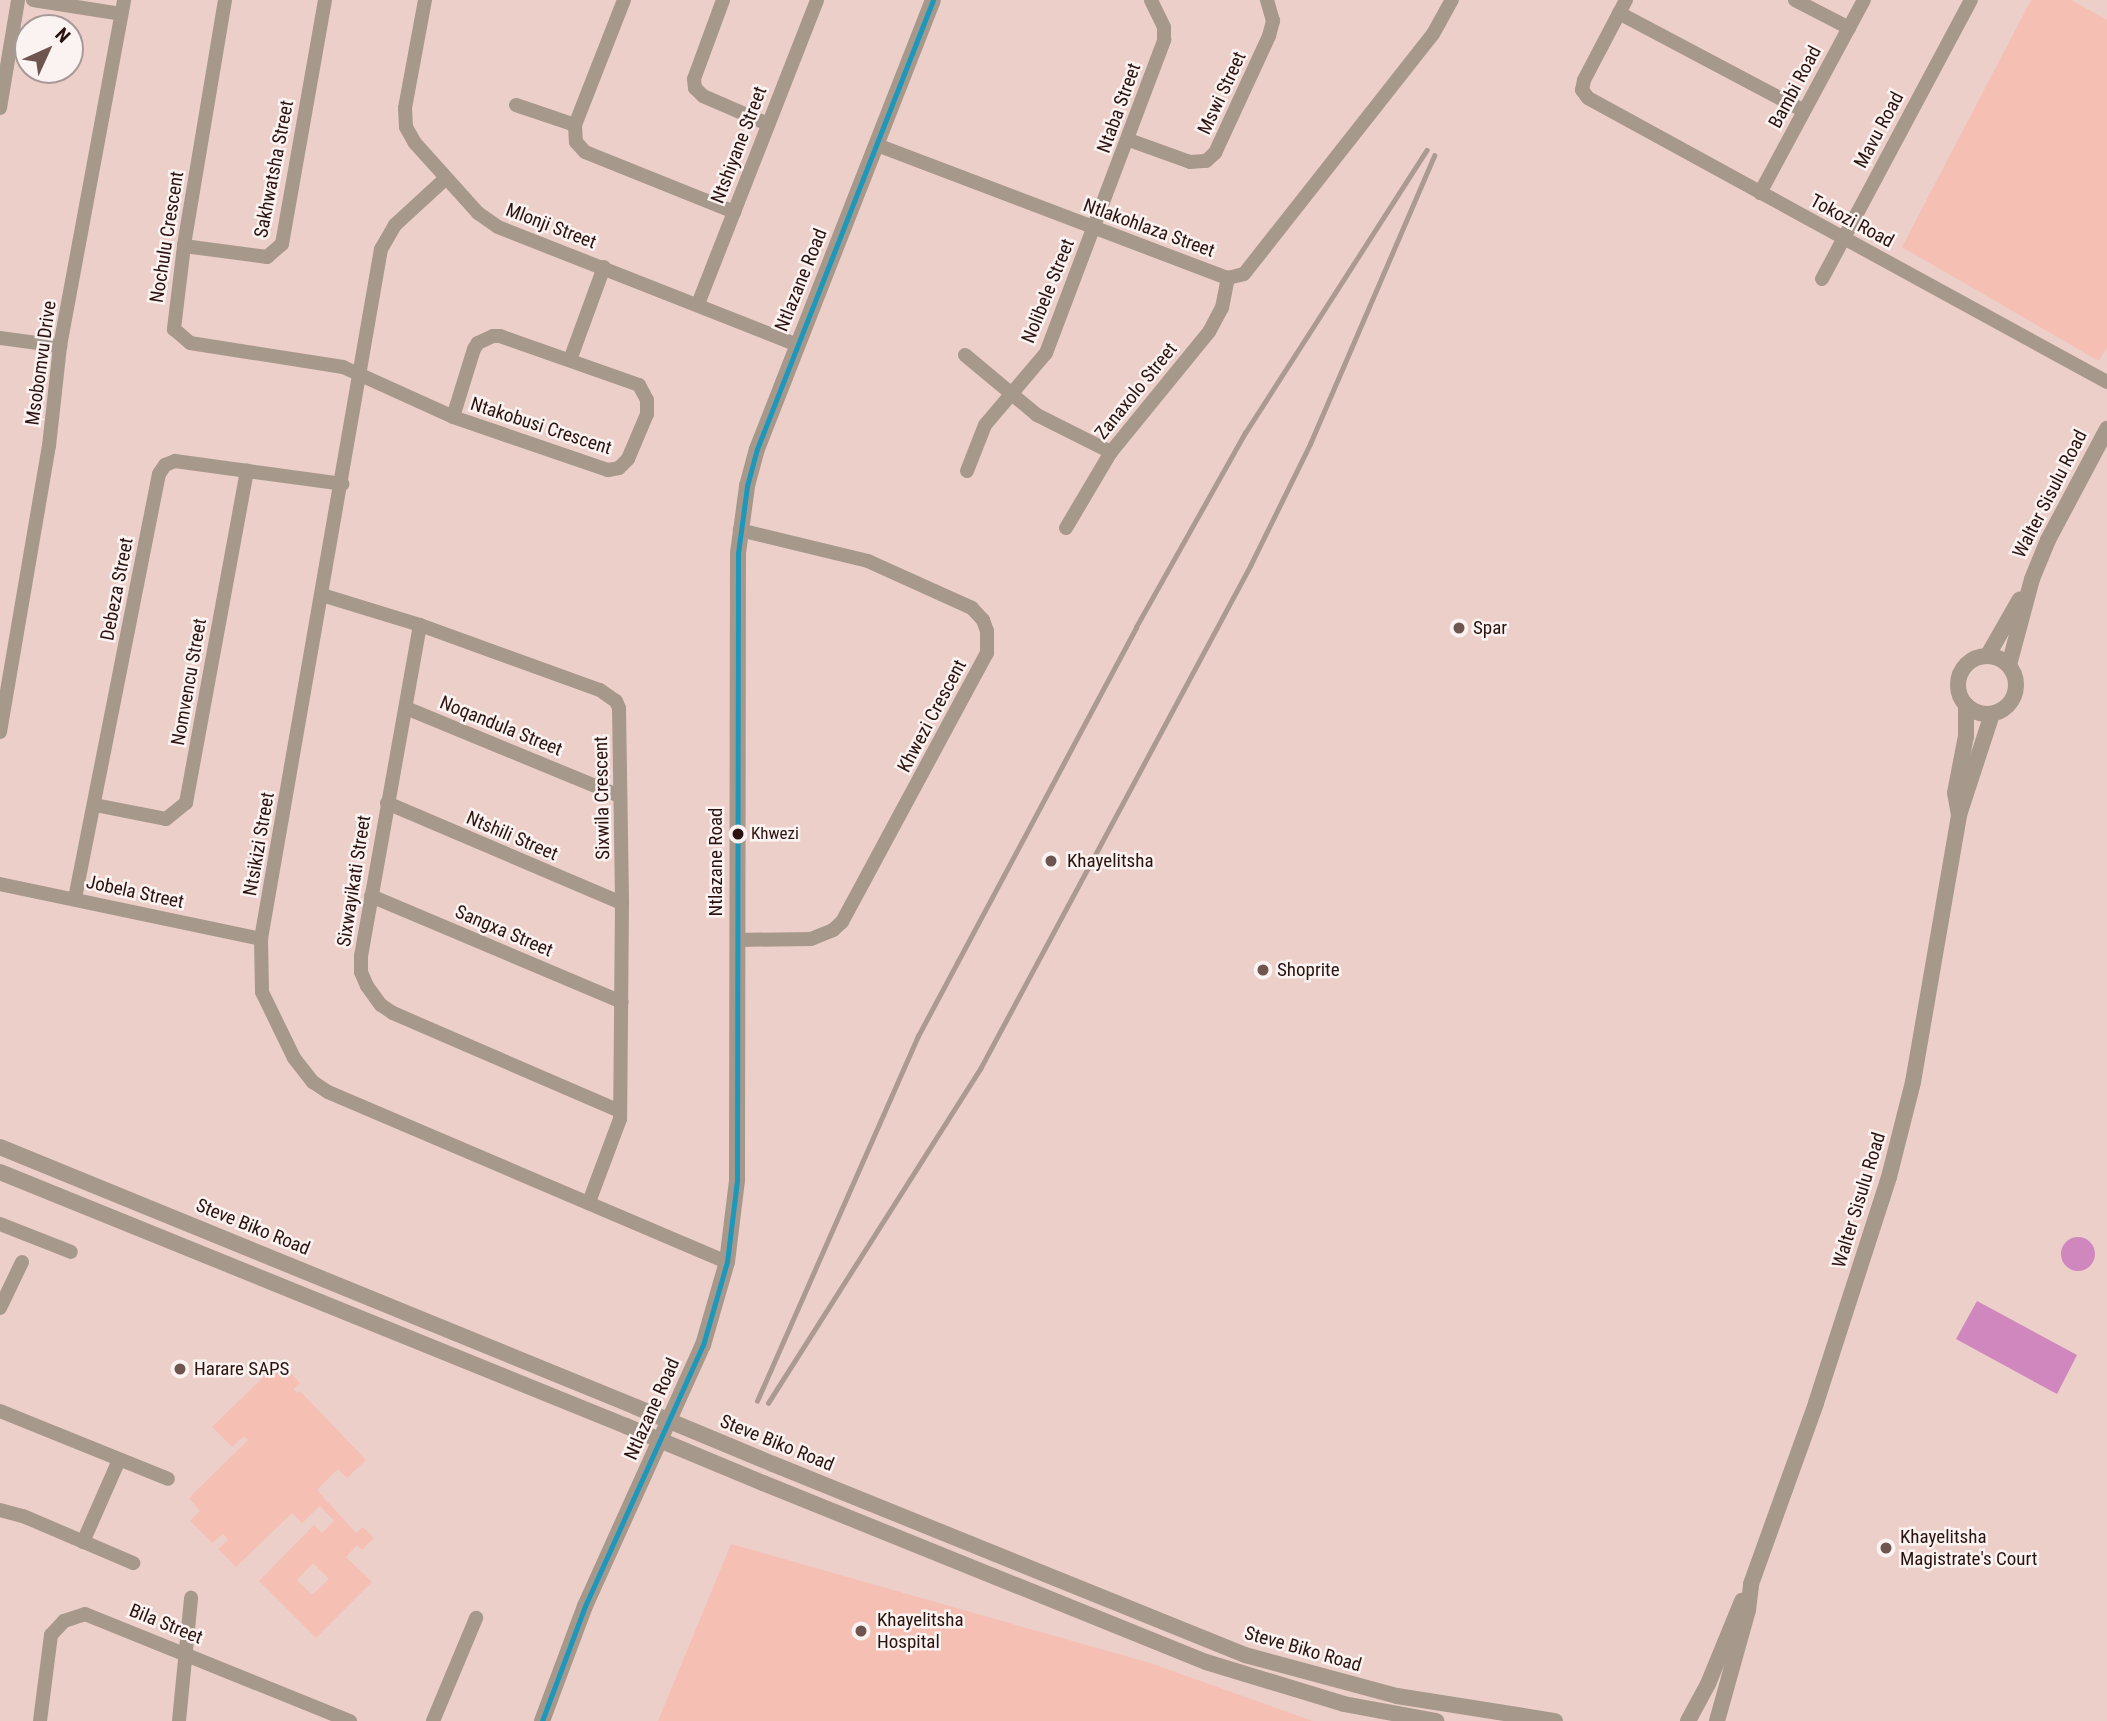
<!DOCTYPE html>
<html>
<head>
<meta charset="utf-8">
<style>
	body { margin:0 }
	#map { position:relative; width:2107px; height:1721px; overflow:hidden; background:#eccfc9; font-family:"Roboto Condensed",sans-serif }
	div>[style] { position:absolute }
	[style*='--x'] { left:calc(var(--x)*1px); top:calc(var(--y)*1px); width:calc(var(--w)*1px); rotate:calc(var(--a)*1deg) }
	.built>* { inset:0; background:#f5bfb4 }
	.water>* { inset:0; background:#cf87be }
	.round { border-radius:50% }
	.minor>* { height:14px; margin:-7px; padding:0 7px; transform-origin:7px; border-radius:7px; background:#a7988c }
	.tertiary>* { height:16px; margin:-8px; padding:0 8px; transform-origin:8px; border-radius:8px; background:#a7988c }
	.tertiary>.ring { margin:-8px; padding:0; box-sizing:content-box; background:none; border:16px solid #a7988c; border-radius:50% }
	.rail>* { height:4.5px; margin:-2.25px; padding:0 2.25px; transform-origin:2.25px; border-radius:2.25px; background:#ab9992 }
	.tertiary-bridge>* { height:16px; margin:-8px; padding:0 8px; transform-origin:8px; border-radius:8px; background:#a7988c }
	.bus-1>* { height:5px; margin:-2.5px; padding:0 2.5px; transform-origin:2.5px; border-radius:2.5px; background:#1d98bb }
	.dots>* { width:19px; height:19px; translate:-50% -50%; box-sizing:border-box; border:4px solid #faf3f1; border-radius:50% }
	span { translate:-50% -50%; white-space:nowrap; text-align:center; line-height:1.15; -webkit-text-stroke:5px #faf3f1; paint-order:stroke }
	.bus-label { font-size:17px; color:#2b130f }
	.left { translate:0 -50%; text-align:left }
	.street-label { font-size:19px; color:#2b130f }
	.poi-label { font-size:19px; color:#2b130f }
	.north { position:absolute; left:14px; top:14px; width:70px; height:70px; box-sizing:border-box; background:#faf3f1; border:2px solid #a79997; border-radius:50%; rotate:45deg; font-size:19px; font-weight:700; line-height:28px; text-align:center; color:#2b130f }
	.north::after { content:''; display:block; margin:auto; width:24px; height:32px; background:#6f5550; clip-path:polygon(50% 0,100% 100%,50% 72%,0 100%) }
</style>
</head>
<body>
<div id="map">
	<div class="built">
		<div style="clip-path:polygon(2031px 0,2071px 0,2107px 20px,2107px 347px,2099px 361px,1902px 247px)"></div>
		<div style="clip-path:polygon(evenodd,279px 1362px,300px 1383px,294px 1389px,297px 1393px,300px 1391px,366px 1460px,347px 1478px,338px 1469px,317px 1490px,356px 1533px,363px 1527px,374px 1538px,362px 1550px,357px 1545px,346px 1557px,372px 1582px,316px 1638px,259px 1581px,314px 1525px,322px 1533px,334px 1521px,320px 1506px,302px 1523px,292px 1513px,236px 1567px,218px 1549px,228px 1540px,223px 1534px,212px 1543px,190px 1521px,200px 1511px,189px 1498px,248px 1440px,244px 1436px,232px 1447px,212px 1427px,279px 1362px,313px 1563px,329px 1579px,312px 1595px,297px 1580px,313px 1563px)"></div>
		<div style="clip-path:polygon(731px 1544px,1150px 1663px,1313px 1721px,658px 1721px)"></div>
	</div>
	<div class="water">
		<div class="round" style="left:2061px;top:1237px;width:34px;height:34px"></div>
		<div style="clip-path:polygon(1977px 1301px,2077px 1355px,2057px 1394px,1956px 1339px)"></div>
	</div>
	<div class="minor">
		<div style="--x:33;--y:0;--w:89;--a:9"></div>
		<div style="--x:225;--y:0;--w:249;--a:99.5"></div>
		<div style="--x:184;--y:246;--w:84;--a:96.9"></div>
		<div style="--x:174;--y:329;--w:21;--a:41"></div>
		<div style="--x:190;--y:343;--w:155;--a:8.9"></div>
		<div style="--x:343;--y:367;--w:121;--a:24.4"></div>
		<div style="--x:453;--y:417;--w:164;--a:18.9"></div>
		<div style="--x:608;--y:470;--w:11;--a:-10"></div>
		<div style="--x:619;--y:468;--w:13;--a:-45"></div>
		<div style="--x:628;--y:459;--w:49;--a:-67.1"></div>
		<div style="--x:647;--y:414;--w:14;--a:-90"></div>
		<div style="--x:647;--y:400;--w:17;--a:-118"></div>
		<div style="--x:639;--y:385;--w:147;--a:-160.6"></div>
		<div style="--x:500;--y:336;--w:7;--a:180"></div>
		<div style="--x:493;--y:336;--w:17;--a:155"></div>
		<div style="--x:478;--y:343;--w:7;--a:124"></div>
		<div style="--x:474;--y:349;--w:71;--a:107.2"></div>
		<div style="--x:425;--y:0;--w:110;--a:100.5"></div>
		<div style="--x:405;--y:108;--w:19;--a:87"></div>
		<div style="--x:406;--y:127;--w:18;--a:61"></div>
		<div style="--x:415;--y:143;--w:94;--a:48"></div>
		<div style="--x:478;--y:213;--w:24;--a:35"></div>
		<div style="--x:498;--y:227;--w:321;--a:21.5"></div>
		<div style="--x:624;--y:0;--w:134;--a:111.4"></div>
		<div style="--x:575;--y:125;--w:17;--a:87"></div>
		<div style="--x:576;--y:142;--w:13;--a:48"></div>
		<div style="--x:585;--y:152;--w:161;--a:21.9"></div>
		<div style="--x:723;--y:0;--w:84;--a:110.2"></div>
		<div style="--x:694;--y:79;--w:9;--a:84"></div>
		<div style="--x:695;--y:88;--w:11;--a:45"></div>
		<div style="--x:703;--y:96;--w:71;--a:23.3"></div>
		<div style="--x:1626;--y:0;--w:90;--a:117.7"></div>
		<div style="--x:1584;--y:80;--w:10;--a:101"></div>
		<div style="--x:1582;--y:90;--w:10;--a:53"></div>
		<div style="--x:1588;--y:98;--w:592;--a:28.69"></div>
		<div style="--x:1795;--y:0;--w:61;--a:27.4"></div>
		<div style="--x:1619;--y:13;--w:209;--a:27.9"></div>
		<div style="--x:516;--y:105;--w:62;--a:18.7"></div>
		<div style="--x:0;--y:108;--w:109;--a:-80.5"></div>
		<div style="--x:1129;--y:140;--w:65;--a:19.8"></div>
		<div style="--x:1190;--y:162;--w:16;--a:-4"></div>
		<div style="--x:1206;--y:161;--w:12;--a:-42"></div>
		<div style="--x:1215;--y:153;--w:129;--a:-65.2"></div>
		<div style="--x:1269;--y:36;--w:16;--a:-75"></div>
		<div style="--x:1273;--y:21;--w:22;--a:-106"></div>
		<div style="--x:877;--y:145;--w:375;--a:20.8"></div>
		<div style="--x:1228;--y:278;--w:16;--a:-14"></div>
		<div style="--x:1244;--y:274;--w:305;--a:-51.8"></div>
		<div style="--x:1433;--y:34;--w:39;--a:-61"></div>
		<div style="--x:445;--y:179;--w:68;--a:137.4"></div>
		<div style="--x:395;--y:225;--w:28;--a:120"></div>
		<div style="--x:381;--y:249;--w:700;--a:99.87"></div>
		<div style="--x:261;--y:939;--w:53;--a:88.9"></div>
		<div style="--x:262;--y:992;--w:73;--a:64.1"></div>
		<div style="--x:294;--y:1058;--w:31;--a:52"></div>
		<div style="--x:313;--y:1082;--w:18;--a:34"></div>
		<div style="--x:328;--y:1092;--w:434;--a:23.1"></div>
		<div style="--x:1760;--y:193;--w:219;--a:-61.7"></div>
		<div style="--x:184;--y:246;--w:84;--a:7.5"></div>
		<div style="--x:267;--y:257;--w:20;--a:-41"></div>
		<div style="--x:282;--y:244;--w:248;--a:-80"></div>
		<div style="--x:1822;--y:279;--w:316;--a:-61.9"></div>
		<div style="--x:698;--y:304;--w:326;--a:-68.6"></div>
		<div style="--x:0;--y:338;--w:61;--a:7.6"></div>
		<div style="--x:965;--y:355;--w:94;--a:39.8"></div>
		<div style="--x:1037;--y:415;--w:83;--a:26.6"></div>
		<div style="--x:570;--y:360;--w:99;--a:-69.9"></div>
		<div style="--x:967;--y:471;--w:49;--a:-68.6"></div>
		<div style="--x:985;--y:425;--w:94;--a:-49.7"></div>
		<div style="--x:1046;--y:353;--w:335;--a:-69.3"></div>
		<div style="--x:1164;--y:40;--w:13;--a:-90"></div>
		<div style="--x:1164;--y:27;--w:30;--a:-116"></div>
		<div style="--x:1066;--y:528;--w:88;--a:-59.4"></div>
		<div style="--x:1111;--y:452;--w:155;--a:-50.8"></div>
		<div style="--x:1209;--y:332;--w:27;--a:-62"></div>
		<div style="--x:1222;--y:308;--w:31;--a:-79"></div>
		<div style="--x:322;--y:595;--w:102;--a:17"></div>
		<div style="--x:420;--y:625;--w:191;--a:19.9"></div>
		<div style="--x:600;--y:690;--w:19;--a:35"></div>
		<div style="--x:616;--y:701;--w:8;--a:67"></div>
		<div style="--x:619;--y:708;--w:195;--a:89.1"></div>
		<div style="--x:622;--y:903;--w:216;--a:90.5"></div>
		<div style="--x:620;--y:1119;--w:89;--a:110.5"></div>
		<div style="--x:420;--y:625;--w:335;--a:100.1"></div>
		<div style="--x:361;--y:955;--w:17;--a:90"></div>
		<div style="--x:361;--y:972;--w:15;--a:67"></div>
		<div style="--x:367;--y:986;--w:24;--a:54"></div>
		<div style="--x:381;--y:1005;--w:14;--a:34"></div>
		<div style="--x:393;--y:1013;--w:246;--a:23.4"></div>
		<div style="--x:406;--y:708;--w:231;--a:22.4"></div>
		<div style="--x:0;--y:732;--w:290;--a:-80.3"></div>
		<div style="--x:49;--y:446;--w:101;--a:-83.7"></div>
		<div style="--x:60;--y:346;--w:352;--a:-79.5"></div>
		<div style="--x:387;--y:803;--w:255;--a:23.1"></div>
		<div style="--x:95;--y:805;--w:72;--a:11.2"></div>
		<div style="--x:166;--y:819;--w:26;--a:-39"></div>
		<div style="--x:186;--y:803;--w:338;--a:-79.6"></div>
		<div style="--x:0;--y:884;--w:267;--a:11.9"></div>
		<div style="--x:371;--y:896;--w:272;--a:22.9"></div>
		<div style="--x:75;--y:898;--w:432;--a:-78.8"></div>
		<div style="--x:159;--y:474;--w:11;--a:-56"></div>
		<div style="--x:165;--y:465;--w:11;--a:-22"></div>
		<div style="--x:175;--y:461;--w:169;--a:7.8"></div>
		<div style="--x:737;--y:940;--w:74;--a:-0.8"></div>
		<div style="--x:811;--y:939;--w:24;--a:-22"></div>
		<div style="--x:833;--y:930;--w:12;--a:-42"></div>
		<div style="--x:842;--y:922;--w:306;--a:-61.7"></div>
		<div style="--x:987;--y:653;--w:22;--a:-90"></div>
		<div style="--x:987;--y:631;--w:12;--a:-110"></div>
		<div style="--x:983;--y:620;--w:16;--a:-133"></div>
		<div style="--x:972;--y:608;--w:114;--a:-155.7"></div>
		<div style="--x:868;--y:561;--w:132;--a:-166.4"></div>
		<div style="--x:0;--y:1224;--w:76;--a:21.5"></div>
		<div style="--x:0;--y:1308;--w:51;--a:-64.4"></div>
		<div style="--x:0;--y:1411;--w:181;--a:22"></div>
		<div style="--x:0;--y:1510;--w:24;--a:15"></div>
		<div style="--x:23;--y:1516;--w:120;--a:23.1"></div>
		<div style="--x:83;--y:1542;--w:90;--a:-66.3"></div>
		<div style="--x:40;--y:1721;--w:87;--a:-82.7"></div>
		<div style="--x:51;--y:1635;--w:19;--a:-47"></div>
		<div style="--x:64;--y:1621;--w:22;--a:-18"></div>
		<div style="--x:85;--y:1614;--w:286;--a:22"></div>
		<div style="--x:179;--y:1721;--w:124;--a:-84.4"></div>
		<div style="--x:433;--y:1721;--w:112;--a:-67.3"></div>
	</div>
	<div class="tertiary">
		<div style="--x:1988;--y:655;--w:64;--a:-60.3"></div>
		<div class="ring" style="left:1958px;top:656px;width:42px;height:42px"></div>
		<div style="--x:2009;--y:665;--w:89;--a:-75"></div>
		<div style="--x:2032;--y:579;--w:42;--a:-67.7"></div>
		<div style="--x:2048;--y:540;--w:126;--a:-62"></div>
		<div style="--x:1959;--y:815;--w:22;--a:-100"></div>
		<div style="--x:1955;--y:793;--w:58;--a:-79.1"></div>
		<div style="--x:1966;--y:736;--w:31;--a:-90"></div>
		<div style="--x:0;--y:1147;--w:687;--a:22.23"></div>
		<div style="--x:0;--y:1172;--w:676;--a:22.08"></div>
		<div style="--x:773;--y:1464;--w:509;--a:22.03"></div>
		<div style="--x:1245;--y:1655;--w:157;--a:15.1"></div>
		<div style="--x:1397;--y:1696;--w:160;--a:9"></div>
		<div style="--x:763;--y:1483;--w:478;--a:22"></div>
		<div style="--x:1206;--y:1662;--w:144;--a:16.9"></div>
		<div style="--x:1344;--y:1704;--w:94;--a:10.5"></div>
		<div style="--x:542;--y:1721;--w:123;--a:-69.5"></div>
		<div style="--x:585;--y:1606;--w:286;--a:-65.7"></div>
		<div style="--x:703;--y:1345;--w:86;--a:-73.9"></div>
		<div style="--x:727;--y:1262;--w:83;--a:-83"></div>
		<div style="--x:737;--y:1180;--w:627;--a:-89.91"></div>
		<div style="--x:738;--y:553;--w:68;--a:-82.3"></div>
		<div style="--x:747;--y:486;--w:38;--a:-75"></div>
		<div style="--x:757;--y:449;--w:482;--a:-68.6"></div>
		<div style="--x:1688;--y:1721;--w:42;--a:-61.6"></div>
		<div style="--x:1708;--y:1684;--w:90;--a:-67.7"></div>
		<div style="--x:1717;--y:1721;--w:115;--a:-74.4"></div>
		<div style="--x:1748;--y:1610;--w:26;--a:-83"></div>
		<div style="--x:1751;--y:1584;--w:192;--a:-70.2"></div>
		<div style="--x:1816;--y:1403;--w:237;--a:-72.1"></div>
		<div style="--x:1889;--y:1177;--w:98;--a:-75.8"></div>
		<div style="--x:1913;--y:1082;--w:271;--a:-80.2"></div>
		<div style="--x:1959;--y:815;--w:106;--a:-71.9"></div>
	</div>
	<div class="rail">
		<div style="--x:757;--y:1401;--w:399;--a:-66.2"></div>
		<div style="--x:918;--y:1036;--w:463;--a:-61.9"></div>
		<div style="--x:1136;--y:627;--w:223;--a:-60.7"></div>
		<div style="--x:1245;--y:433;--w:336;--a:-57.3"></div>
		<div style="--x:768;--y:1403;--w:396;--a:-57.6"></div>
		<div style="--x:980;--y:1069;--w:571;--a:-61.77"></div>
		<div style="--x:1250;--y:566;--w:136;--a:-63.8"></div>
		<div style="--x:1310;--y:444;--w:314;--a:-66.7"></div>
	</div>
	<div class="tertiary-bridge">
		<div style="--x:636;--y:1407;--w:148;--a:22.6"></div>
		<div style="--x:626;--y:1426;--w:148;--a:22.6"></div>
	</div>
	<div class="bus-1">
		<div style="--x:542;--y:1721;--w:123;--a:-69.5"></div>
		<div style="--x:585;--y:1606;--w:286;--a:-65.7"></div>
		<div style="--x:703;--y:1345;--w:86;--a:-73.9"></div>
		<div style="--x:727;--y:1262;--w:83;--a:-83"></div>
		<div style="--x:737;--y:1180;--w:627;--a:-89.91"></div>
		<div style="--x:738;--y:553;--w:68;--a:-82.3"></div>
		<div style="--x:747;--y:486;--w:38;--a:-75"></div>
		<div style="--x:757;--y:449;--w:482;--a:-68.6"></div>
	</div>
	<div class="dots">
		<div style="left:1459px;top:628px;background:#6f5550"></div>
		<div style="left:738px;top:834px;background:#2b130f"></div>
		<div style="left:1051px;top:861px;background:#6f5550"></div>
		<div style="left:1263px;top:970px;background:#6f5550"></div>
		<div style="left:180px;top:1369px;background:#6f5550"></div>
		<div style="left:1886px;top:1548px;background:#6f5550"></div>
		<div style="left:861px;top:1631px;background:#6f5550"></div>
	</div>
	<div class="bus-label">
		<span class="left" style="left:751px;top:834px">Khwezi</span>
	</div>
	<div class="street-label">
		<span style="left:1795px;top:87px;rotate:-62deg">Bambi Road</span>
		<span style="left:1222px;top:93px;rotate:-65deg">Mswi Street</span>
		<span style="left:1119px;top:108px;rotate:-70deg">Ntaba Street</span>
		<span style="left:1879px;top:130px;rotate:-62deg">Mavu Road</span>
		<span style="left:739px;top:145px;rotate:-69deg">Ntshiyane Street</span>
		<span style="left:274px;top:169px;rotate:-79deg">Sakhwatsha Street</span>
		<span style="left:1852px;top:221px;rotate:28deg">Tokozi Road</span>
		<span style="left:551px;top:226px;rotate:21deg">Mlonji Street</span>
		<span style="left:1149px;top:228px;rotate:20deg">Ntlakohlaza Street</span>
		<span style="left:167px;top:237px;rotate:-81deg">Nochulu Crescent</span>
		<span style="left:801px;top:280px;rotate:-68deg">Ntlazane Road</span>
		<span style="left:1048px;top:291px;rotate:-68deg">Nolibele Street</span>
		<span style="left:41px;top:363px;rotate:-82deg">Msobomvu Drive</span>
		<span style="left:1136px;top:391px;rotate:-51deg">Zanaxolo Street</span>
		<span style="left:541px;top:426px;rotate:18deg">Ntakobusi Crescent</span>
		<span style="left:2050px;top:494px;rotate:-63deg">Walter Sisulu Road</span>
		<span style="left:117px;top:589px;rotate:-79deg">Debeza Street</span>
		<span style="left:189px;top:682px;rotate:-80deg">Nomvencu Street</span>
		<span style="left:932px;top:716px;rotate:-62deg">Khwezi Crescent</span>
		<span style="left:501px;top:726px;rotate:22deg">Noqandula Street</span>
		<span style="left:602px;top:798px;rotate:-91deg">Sixwila Crescent</span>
		<span style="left:512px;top:836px;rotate:23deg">Ntshili Street</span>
		<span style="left:259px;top:844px;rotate:-80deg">Ntsikizi Street</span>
		<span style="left:716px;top:862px;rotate:-90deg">Ntlazane Road</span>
		<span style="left:354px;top:881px;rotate:-81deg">Sixwayikati Street</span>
		<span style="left:135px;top:892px;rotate:12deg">Jobela Street</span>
		<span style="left:504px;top:931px;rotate:23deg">Sangxa Street</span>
		<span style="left:1859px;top:1200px;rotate:-73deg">Walter Sisulu Road</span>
		<span style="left:253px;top:1227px;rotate:22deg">Steve Biko Road</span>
		<span style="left:652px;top:1409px;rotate:-66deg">Ntlazane Road</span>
		<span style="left:777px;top:1443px;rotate:22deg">Steve Biko Road</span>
		<span style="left:166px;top:1624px;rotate:22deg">Bila Street</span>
		<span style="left:1303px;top:1649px;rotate:16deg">Steve Biko Road</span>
	</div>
	<div class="poi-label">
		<span class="left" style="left:1473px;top:628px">Spar</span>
		<span class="left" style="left:1067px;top:861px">Khayelitsha</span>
		<span class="left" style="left:1277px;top:970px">Shoprite</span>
		<span class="left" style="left:194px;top:1369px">Harare SAPS</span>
		<span class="left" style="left:1900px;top:1548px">Khayelitsha<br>Magistrate's Court</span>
		<span class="left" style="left:877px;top:1631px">Khayelitsha<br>Hospital</span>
	</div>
	<div class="north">N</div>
</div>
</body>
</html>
